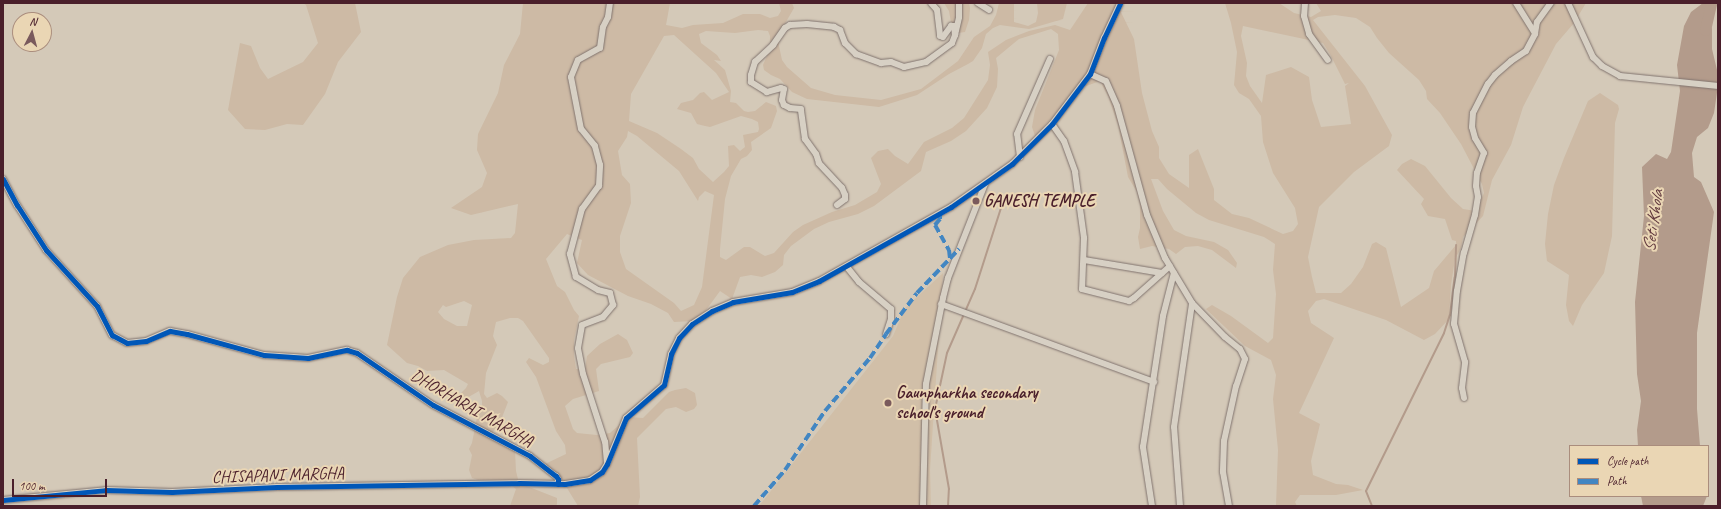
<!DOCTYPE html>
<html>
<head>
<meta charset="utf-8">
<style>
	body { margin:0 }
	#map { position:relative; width:1721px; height:509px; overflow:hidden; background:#d4c9b8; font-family:Caveat,sans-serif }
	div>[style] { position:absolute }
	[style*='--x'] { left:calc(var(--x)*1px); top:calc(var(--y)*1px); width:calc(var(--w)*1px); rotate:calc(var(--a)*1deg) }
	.built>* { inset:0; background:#d1bfa8 }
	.green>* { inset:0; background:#cdbaa5 }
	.water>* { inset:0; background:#b39b8b }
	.stream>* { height:2px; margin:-1px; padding:0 1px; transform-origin:1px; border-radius:1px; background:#b39b8b }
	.river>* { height:11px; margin:-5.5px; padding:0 5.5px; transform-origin:5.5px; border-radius:5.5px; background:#b39b8b }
	.roads { filter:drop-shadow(0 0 1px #80736e) drop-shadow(0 0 1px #80736e) }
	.minor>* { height:6px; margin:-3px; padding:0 3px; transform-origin:3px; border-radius:3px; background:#d7d0c4 }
	.quiet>* { height:4px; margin-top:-2px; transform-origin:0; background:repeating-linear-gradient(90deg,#4286c2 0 8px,transparent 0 12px) }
	.cycleway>* { height:5px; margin:-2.5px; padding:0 2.5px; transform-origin:2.5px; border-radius:2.5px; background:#0057b8 }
	.dots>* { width:11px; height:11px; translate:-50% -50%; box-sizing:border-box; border:2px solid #ead6b4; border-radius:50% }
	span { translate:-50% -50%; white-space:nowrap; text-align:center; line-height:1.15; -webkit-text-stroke:4px #ead6b4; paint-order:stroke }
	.poi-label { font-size:17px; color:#4a1f2b; font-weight:700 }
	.left { translate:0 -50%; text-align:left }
	.street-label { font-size:17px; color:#4a1f2b }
	.water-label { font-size:18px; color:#61393e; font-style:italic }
	.frame { position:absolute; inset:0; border:4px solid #4a1f2b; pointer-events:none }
	.legend { position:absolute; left:1569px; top:445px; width:140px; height:52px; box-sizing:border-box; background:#ead6b4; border:1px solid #aa8d7d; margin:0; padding:5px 7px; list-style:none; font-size:12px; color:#4a1f2b }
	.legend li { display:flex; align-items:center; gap:8px; height:20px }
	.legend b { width:20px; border:1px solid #aa8d7d }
	.north { position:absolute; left:12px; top:12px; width:40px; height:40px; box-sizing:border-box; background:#ead6b4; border:1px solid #aa8d7d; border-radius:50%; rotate:6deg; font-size:11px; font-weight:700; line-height:16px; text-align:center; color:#4a1f2b }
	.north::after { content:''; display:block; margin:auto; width:14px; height:18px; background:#7a5a5c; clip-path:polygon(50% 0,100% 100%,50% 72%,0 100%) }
	.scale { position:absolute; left:12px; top:479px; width:95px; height:18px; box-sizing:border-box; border:2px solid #4a1f2b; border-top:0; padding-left:5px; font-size:12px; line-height:14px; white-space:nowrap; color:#4a1f2b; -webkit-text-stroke:3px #ead6b4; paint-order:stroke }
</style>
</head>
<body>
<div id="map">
	<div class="built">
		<div style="clip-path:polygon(943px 273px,930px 470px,931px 506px,759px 506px,893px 336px,905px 308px)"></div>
	</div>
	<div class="green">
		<div style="clip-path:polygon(303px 3px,355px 3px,361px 32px,338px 62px,325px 94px,303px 125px,287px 124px,265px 130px,245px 129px,228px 110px,240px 43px,251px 46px,260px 68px,268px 79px,303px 62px,318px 43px,306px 5px)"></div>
		<div style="clip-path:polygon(evenodd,523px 3px,670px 3px,666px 25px,682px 28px,693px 25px,723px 23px,743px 14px,760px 14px,770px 18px,778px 16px,781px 11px,779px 3px,792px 3px,794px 8px,779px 34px,779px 46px,782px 60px,787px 67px,811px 88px,835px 95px,881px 100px,921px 89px,958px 61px,974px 37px,990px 26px,996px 15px,999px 3px,1014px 3px,1014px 22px,1028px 26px,1036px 22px,1038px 13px,1037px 3px,1067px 3px,1063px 19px,1029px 29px,1000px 25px,993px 28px,986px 34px,982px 48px,973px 61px,968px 64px,949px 74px,917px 95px,879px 107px,807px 99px,792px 92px,780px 79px,771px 75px,764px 70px,763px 65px,770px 49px,770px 36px,768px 31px,758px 30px,735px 33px,706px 31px,699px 34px,701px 43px,717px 55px,721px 61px,714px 60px,725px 70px,731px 91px,730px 102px,736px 103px,744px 111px,748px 112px,755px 111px,766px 102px,776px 106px,777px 111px,771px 128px,751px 142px,752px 150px,747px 156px,741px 159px,731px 176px,725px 199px,720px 249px,720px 257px,726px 260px,744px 247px,750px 247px,765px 256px,774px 253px,793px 232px,803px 225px,832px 212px,855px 205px,877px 192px,881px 184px,871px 158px,878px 151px,888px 149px,895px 156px,908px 164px,924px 142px,952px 128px,964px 118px,988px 80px,990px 65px,988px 52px,1006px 40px,1029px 31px,1055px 25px,1070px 30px,1088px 3px,1119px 3px,1118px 6px,1134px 39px,1142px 93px,1152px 131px,1159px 147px,1159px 158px,1169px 174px,1189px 188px,1189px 155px,1198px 149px,1214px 189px,1214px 200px,1232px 214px,1249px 218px,1283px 234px,1293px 231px,1298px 224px,1295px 208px,1273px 173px,1263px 142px,1261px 116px,1249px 99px,1239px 93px,1234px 85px,1237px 52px,1231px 23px,1225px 3px,1279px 3px,1294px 13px,1311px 17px,1321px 11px,1316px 3px,1586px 3px,1574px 23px,1556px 44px,1523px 107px,1511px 145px,1492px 180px,1483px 216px,1463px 237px,1461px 248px,1455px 259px,1451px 285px,1449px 319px,1435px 334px,1424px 340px,1386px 320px,1324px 299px,1316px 301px,1308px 311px,1311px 323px,1334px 338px,1299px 413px,1320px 424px,1311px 461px,1313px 475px,1336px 484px,1348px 485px,1363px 490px,1336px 495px,1300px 495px,1295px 502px,1297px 506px,1276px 506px,1278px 450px,1273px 399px,1276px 375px,1271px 360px,1245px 346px,1206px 309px,1212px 305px,1231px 316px,1268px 343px,1273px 338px,1276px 294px,1273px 270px,1275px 244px,1264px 237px,1209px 220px,1196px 213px,1167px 189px,1158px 179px,1151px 179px,1163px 211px,1174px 230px,1186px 236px,1214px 242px,1228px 250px,1237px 263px,1236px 268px,1212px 250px,1198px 246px,1185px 247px,1176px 254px,1169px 249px,1152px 246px,1140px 249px,1138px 237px,1140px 228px,1140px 205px,1137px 192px,1128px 177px,1118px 125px,1108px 96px,1100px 81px,1078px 89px,1035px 136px,1032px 127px,1035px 110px,1059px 50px,1058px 34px,1051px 29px,1019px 39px,996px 58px,998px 69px,997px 87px,987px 108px,966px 131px,951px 141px,926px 152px,921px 171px,874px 206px,858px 214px,829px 222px,814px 229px,791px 246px,784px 255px,783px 265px,775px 272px,762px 277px,751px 275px,740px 277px,732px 299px,720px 291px,701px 317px,694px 321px,674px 322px,668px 313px,651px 304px,628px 296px,588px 275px,577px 263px,582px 240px,567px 234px,546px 259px,557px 286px,565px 292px,574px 310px,579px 316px,574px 340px,574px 356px,576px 369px,585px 369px,587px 356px,600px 344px,618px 334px,627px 340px,633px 353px,630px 357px,601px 364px,596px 369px,599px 391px,573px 399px,565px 406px,573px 429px,577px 433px,597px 435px,610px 433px,628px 417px,643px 418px,669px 392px,675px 390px,686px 388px,695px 393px,697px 405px,694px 409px,686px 412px,676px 407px,666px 409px,637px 438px,640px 497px,638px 506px,578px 506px,562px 480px,545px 464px,566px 454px,565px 445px,556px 431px,536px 377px,526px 362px,529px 358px,543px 365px,549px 362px,549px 358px,523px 321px,518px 318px,510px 318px,496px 322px,493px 336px,497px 345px,486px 373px,484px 394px,487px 398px,497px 393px,502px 396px,508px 402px,501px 420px,490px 436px,492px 439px,515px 451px,516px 471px,519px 483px,557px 498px,557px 504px,556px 506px,510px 506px,516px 489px,508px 483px,497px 480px,478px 480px,472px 478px,469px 470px,472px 455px,469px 449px,472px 443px,478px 412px,482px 410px,482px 401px,479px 391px,465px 399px,461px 393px,466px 388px,468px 384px,444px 370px,427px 371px,418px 366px,407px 363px,387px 345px,397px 297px,403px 278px,420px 257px,448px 245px,474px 240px,511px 238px,515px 233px,518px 204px,471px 215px,451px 208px,482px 187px,487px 173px,477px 150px,478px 134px,498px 93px,504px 65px,520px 34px,523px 3px,1335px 15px,1356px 18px,1370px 27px,1377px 38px,1389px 53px,1419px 80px,1426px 91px,1427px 99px,1440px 113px,1461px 144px,1482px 184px,1484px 193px,1476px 211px,1463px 209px,1451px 198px,1425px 166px,1411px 159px,1402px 164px,1397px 170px,1424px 199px,1421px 204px,1428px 216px,1445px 219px,1452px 240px,1456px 241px,1456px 245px,1434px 271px,1429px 288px,1401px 307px,1386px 248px,1376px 242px,1372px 244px,1363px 267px,1351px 284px,1341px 293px,1316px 293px,1312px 277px,1308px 257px,1319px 207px,1354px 172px,1389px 146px,1392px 135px,1365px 86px,1313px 20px,1318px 17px,1335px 15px,523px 3px,1243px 26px,1323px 43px,1330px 54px,1345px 84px,1349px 83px,1345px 86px,1351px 124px,1321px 127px,1312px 100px,1309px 77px,1291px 67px,1266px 75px,1262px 103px,1250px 86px,1246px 76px,1247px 63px,1241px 36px,1243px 26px,523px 3px,674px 35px,716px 73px,729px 92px,712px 100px,704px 92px,700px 93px,693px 100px,681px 103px,677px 109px,691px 113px,697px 124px,705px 126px,710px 127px,741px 116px,752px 119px,758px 122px,759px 129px,758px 132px,743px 135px,745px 147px,740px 151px,734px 145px,728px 146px,729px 166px,724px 172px,713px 182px,699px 169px,693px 158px,681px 149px,657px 133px,629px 121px,631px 94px,664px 36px,674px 35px,523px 3px,628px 131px,637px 136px,679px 171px,698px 201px,699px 197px,705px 191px,714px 195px,702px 287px,694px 305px,681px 311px,674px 303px,626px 269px,620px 252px,620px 236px,631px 203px,630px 184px,622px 175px,618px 151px,627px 137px,628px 131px,523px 3px,464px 301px,472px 305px,467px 326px,457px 326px,444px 319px,438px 312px,443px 305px,446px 307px,464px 301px)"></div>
		<div style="clip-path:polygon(944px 3px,969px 3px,970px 8px,969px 20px,965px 32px,958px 33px,952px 28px,949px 11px)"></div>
		<div style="clip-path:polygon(1600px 93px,1618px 105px,1619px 109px,1615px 123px,1612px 236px,1604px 273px,1582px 305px,1573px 326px,1569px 321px,1566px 305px,1569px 275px,1547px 261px,1545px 244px,1548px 214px,1554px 185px,1564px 158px,1588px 101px)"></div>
	</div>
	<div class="water">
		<div style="clip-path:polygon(1703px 3px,1711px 3px,1708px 15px,1712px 29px,1712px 49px,1718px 74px,1718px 86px,1714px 113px,1708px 128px,1697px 137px,1692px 153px,1694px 177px,1701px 182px,1714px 212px,1697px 333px,1697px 409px,1700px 446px,1638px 446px,1637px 430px,1641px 401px,1637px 374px,1635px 302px,1644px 216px,1642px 167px,1656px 154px,1667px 159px,1671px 152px,1680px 91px,1677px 65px,1684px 26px,1691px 12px)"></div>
		<div style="clip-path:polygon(1641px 496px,1707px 496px,1703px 506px,1643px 506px)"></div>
	</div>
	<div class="stream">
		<div style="--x:948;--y:506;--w:17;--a:-87"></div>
		<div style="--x:949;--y:489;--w:81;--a:-99.9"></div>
		<div style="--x:935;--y:409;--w:57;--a:-77.9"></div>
		<div style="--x:947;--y:353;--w:70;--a:-66.4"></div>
		<div style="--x:975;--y:289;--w:85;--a:-72.2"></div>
		<div style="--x:1372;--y:506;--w:16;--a:-112"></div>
		<div style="--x:1366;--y:491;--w:176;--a:-63.7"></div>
		<div style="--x:1444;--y:333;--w:19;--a:-72"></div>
		<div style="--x:1450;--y:315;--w:38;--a:-83"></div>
		<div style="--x:1455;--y:277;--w:32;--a:-88"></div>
	</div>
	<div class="river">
		<div style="--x:1705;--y:30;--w:28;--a:-77"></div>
	</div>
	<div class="roads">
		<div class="minor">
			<div style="--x:931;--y:3;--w:9;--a:49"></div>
			<div style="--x:937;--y:10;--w:26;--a:83"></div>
			<div style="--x:940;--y:36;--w:3;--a:18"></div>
			<div style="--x:943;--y:37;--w:14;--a:-54"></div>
			<div style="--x:951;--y:26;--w:3;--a:0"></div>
			<div style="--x:954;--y:26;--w:9;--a:84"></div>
			<div style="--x:955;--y:35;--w:18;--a:-77"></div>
			<div style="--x:959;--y:17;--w:14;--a:-90"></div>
			<div style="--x:978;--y:3;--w:13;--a:32"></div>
			<div style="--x:1305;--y:3;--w:13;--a:94"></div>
			<div style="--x:1304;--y:16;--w:19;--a:74"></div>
			<div style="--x:1309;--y:34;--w:32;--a:54"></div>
			<div style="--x:1516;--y:3;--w:36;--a:58"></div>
			<div style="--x:1568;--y:3;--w:60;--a:65.2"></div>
			<div style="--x:1593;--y:57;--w:13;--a:45"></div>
			<div style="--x:1602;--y:66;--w:21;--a:29"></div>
			<div style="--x:1620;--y:76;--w:99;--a:5.8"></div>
			<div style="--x:1090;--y:74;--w:17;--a:24"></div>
			<div style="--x:1106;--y:81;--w:27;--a:66"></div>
			<div style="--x:1117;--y:106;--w:113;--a:74.6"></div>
			<div style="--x:1147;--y:215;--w:47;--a:67.3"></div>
			<div style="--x:1165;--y:258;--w:52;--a:59"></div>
			<div style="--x:1192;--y:303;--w:47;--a:45.9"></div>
			<div style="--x:1225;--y:337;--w:19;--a:39"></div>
			<div style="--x:1240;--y:349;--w:11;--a:63"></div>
			<div style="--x:1245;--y:359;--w:28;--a:108"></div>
			<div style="--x:1236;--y:386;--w:56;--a:102.3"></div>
			<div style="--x:1224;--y:441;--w:31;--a:92"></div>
			<div style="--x:1223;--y:472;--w:35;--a:80"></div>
			<div style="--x:1052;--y:124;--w:21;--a:55"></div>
			<div style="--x:1064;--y:141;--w:33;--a:70"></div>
			<div style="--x:1075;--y:172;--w:67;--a:82.2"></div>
			<div style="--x:1084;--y:238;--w:51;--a:92.2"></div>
			<div style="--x:1082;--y:289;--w:49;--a:14.3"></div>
			<div style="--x:1129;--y:301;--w:6;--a:-31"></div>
			<div style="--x:1134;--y:298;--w:48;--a:-41.6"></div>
			<div style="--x:1020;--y:157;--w:23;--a:-97"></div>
			<div style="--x:1017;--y:134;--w:82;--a:-66.3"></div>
			<div style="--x:3;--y:179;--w:30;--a:62"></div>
			<div style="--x:17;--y:205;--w:54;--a:57.2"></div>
			<div style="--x:46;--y:250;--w:76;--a:47.7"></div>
			<div style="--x:97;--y:306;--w:33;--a:63"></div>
			<div style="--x:112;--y:335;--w:17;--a:28"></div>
			<div style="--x:127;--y:343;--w:19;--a:-6"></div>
			<div style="--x:146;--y:341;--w:26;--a:-23"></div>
			<div style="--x:170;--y:331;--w:17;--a:10"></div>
			<div style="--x:187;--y:334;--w:80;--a:15.3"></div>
			<div style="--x:264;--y:355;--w:44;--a:3.9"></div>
			<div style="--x:308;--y:358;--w:40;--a:-12"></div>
			<div style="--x:347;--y:350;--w:10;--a:17"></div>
			<div style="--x:357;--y:353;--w:92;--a:34.4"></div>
			<div style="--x:433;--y:405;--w:110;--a:27.7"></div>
			<div style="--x:530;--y:456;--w:33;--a:38"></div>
			<div style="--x:556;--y:476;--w:4;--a:56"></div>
			<div style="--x:558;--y:479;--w:5;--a:90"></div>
			<div style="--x:837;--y:205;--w:10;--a:-37"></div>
			<div style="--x:845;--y:199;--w:4;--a:-90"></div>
			<div style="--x:845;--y:195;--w:8;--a:-113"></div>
			<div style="--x:842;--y:188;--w:34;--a:-133"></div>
			<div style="--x:819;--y:163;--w:9;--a:-108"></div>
			<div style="--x:816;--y:154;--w:19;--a:-126"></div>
			<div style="--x:805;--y:139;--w:30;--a:-98"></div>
			<div style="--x:801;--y:109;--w:11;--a:-175"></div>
			<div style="--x:790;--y:108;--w:7;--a:-153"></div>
			<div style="--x:784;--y:105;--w:5;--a:-112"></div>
			<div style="--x:782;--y:100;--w:11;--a:-80"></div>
			<div style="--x:784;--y:89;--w:3;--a:-162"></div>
			<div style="--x:781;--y:88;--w:15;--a:164"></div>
			<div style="--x:767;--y:92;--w:19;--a:-148"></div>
			<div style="--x:751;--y:82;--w:7;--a:-90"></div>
			<div style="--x:751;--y:75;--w:14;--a:-73"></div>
			<div style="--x:755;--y:62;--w:25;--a:-43"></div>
			<div style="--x:773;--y:45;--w:21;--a:-55"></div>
			<div style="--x:785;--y:28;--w:6;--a:-31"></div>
			<div style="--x:790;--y:25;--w:17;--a:-3"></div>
			<div style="--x:807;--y:24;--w:27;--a:6"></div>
			<div style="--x:834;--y:27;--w:7;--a:27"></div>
			<div style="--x:840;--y:30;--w:14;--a:69"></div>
			<div style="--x:845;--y:43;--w:16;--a:45"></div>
			<div style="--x:856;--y:54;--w:27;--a:20"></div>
			<div style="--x:881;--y:63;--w:10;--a:-6"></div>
			<div style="--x:891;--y:62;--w:14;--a:21"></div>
			<div style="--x:904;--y:67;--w:23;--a:-13"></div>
			<div style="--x:926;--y:62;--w:32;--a:-36"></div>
			<div style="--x:952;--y:43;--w:9;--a:-69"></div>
			<div style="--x:1084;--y:260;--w:79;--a:9.5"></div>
			<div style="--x:847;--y:267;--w:19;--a:51"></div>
			<div style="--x:859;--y:282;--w:42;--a:40.2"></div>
			<div style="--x:891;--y:309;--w:10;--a:90"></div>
			<div style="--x:891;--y:319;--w:16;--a:108"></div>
			<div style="--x:941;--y:304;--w:227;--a:20.1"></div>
			<div style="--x:1464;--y:398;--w:10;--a:-101"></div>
			<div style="--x:1462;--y:388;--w:26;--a:-83"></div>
			<div style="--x:1465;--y:362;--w:40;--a:-106"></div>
			<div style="--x:1454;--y:324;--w:33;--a:-85"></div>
			<div style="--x:1457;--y:291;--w:39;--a:-80"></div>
			<div style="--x:1464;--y:253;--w:40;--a:-74"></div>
			<div style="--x:1475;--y:215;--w:18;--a:-81"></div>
			<div style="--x:1478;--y:197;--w:11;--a:-100"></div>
			<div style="--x:1476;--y:186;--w:13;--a:-86"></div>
			<div style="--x:1477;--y:173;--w:21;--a:-71"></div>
			<div style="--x:1484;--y:153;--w:17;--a:-121"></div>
			<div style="--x:1475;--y:138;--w:11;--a:-105"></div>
			<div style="--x:1472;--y:127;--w:14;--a:-86"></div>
			<div style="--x:1473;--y:113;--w:33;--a:-63"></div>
			<div style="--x:1488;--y:84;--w:11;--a:-52"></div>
			<div style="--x:1495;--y:75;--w:21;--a:-41"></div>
			<div style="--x:1511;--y:61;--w:18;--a:-34"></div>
			<div style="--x:1526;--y:51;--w:19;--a:-62"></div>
			<div style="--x:1535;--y:34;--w:12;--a:-81"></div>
			<div style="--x:1537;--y:22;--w:24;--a:-54"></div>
			<div style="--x:607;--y:463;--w:21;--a:-95"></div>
			<div style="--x:605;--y:442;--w:71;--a:-107.9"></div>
			<div style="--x:583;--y:374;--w:26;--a:-101"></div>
			<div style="--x:578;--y:348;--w:23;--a:-80"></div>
			<div style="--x:582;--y:325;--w:22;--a:-21"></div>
			<div style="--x:603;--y:317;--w:16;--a:-50"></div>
			<div style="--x:613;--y:305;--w:12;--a:-104"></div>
			<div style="--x:610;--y:293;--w:12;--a:-166"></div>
			<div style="--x:598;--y:290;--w:26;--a:-149"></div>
			<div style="--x:576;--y:277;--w:24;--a:-105"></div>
			<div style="--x:570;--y:254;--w:47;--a:-75.1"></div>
			<div style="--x:582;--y:209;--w:29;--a:-54"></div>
			<div style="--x:599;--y:186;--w:21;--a:-87"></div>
			<div style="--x:600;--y:165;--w:20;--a:-105"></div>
			<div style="--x:595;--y:146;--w:22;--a:-129"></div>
			<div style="--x:581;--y:129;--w:53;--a:-100.9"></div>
			<div style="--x:571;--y:77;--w:18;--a:-68"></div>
			<div style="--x:578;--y:60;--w:25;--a:-29"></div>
			<div style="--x:600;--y:48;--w:21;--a:-82"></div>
			<div style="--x:603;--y:27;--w:11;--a:-63"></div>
			<div style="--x:608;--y:17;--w:14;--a:-82"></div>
			<div style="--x:3;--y:500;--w:103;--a:-5.5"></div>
			<div style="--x:106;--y:490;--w:66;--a:1.7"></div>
			<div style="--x:172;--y:492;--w:105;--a:-2.7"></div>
			<div style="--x:277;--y:487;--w:242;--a:-0.9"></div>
			<div style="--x:519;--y:483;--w:46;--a:1.2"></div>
			<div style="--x:565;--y:484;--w:25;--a:-9"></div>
			<div style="--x:590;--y:480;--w:14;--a:-34"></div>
			<div style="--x:602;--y:472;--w:9;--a:-58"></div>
			<div style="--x:607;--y:464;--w:50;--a:-67.6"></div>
			<div style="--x:626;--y:418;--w:50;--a:-41"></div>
			<div style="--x:664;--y:385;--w:32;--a:-77"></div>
			<div style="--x:671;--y:354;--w:18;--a:-63"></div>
			<div style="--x:679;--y:338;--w:19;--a:-47"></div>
			<div style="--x:692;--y:324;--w:24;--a:-33"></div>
			<div style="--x:712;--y:311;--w:23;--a:-23"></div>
			<div style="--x:733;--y:302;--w:60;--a:-9.6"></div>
			<div style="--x:792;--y:292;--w:29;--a:-22"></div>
			<div style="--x:819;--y:281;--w:151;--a:-29.3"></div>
			<div style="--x:951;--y:207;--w:75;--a:-35.2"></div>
			<div style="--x:1012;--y:164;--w:57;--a:-45"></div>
			<div style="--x:1052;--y:124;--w:63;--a:-52.8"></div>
			<div style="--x:1090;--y:74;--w:39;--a:-69"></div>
			<div style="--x:1104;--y:38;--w:38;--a:-65"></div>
			<div style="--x:923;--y:506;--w:122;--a:-88.6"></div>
			<div style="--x:926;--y:384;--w:88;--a:-78.8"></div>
			<div style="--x:943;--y:298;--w:21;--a:-76"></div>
			<div style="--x:948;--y:278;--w:101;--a:-68.5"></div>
			<div style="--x:1152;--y:506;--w:60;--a:-98.7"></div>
			<div style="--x:1143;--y:447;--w:133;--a:-81.3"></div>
			<div style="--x:1163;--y:316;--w:44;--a:-75.7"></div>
			<div style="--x:1180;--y:506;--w:79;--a:-94.3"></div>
			<div style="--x:1174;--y:427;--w:125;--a:-81.7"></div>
		</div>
	</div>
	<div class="quiet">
		<div style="--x:940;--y:212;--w:7;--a:90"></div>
		<div style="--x:940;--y:219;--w:8;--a:130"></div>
		<div style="--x:935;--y:225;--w:29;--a:61"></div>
		<div style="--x:949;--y:250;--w:8;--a:83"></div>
		<div style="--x:754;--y:506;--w:48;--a:-49.3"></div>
		<div style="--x:785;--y:470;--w:71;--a:-55.9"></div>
		<div style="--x:825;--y:411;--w:70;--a:-49.7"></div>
		<div style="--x:870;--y:358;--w:29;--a:-56"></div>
		<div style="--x:886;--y:334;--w:51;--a:-52.9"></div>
		<div style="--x:917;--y:293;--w:61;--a:-46.3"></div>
	</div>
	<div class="cycleway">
		<div style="--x:3;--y:179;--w:30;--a:62"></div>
		<div style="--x:17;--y:205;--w:54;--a:57.2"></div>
		<div style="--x:46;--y:250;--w:76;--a:47.7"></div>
		<div style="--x:97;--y:306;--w:33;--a:63"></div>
		<div style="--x:112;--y:335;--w:17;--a:28"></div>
		<div style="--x:127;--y:343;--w:19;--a:-6"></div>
		<div style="--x:146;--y:341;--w:26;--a:-23"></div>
		<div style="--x:170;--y:331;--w:17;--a:10"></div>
		<div style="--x:187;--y:334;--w:80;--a:15.3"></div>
		<div style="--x:264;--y:355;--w:44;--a:3.9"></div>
		<div style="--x:308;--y:358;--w:40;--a:-12"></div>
		<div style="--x:347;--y:350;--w:10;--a:17"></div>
		<div style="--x:357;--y:353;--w:92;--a:34.4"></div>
		<div style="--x:433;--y:405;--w:110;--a:27.7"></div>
		<div style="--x:530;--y:456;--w:33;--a:38"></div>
		<div style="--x:556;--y:476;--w:4;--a:56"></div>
		<div style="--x:558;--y:479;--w:5;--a:90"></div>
		<div style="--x:3;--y:500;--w:103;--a:-5.5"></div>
		<div style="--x:106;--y:490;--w:66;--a:1.7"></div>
		<div style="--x:172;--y:492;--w:105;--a:-2.7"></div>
		<div style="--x:277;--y:487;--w:242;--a:-0.9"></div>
		<div style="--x:519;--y:483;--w:46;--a:1.2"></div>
		<div style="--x:565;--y:484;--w:25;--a:-9"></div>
		<div style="--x:590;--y:480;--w:14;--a:-34"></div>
		<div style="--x:602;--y:472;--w:9;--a:-58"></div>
		<div style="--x:607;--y:464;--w:50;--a:-67.6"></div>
		<div style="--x:626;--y:418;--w:50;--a:-41"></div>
		<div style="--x:664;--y:385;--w:32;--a:-77"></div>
		<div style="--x:671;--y:354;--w:18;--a:-63"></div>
		<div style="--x:679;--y:338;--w:19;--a:-47"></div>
		<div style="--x:692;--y:324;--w:24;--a:-33"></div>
		<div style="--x:712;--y:311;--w:23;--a:-23"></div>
		<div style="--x:733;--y:302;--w:60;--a:-9.6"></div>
		<div style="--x:792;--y:292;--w:29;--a:-22"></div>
		<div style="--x:819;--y:281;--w:151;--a:-29.3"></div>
		<div style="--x:951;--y:207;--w:75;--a:-35.2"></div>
		<div style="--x:1012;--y:164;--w:57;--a:-45"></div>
		<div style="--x:1052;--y:124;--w:63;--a:-52.8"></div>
		<div style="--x:1090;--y:74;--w:39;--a:-69"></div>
		<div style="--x:1104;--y:38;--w:38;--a:-65"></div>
	</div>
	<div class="dots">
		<div style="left:976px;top:201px;background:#7a5a5c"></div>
		<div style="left:888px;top:403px;background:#7a5a5c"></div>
	</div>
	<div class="poi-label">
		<span class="left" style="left:984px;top:201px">GANESH TEMPLE</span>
		<span class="left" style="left:896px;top:403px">Gaunpharkha secondary<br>school's ground</span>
	</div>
	<div class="street-label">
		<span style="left:472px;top:408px;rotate:30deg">DHORHARAI MARGHA</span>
		<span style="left:278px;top:475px;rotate:-2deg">CHISAPANI MARGHA</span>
	</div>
	<div class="water-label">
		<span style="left:1653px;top:221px;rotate:-82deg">Seti Khola</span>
	</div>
	<div class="frame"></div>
	<ul class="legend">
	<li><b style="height:5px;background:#0057b8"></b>Cycle path</li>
	<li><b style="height:5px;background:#4286c2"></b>Path</li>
	</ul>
	<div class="north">N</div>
	<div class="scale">100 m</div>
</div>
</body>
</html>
